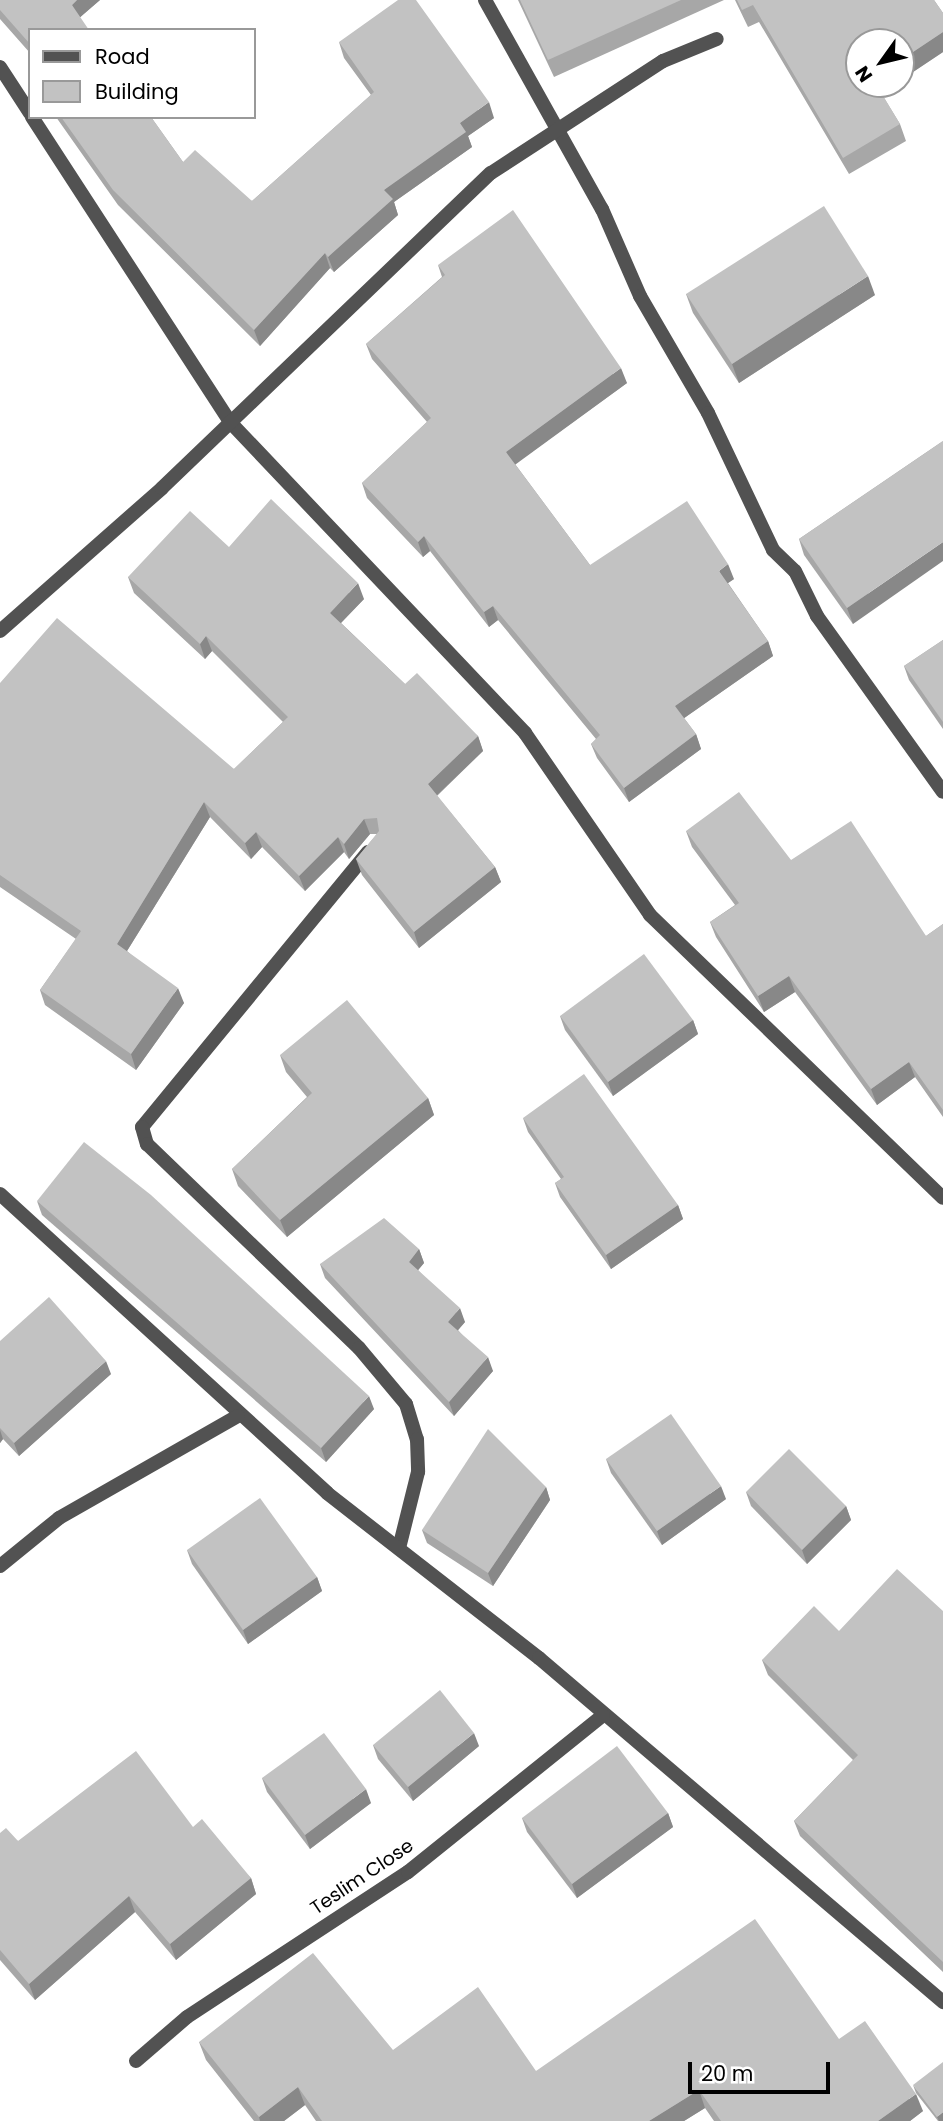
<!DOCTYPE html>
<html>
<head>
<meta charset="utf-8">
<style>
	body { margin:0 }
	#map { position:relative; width:943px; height:2121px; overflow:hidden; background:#fff; font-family:Poppins,sans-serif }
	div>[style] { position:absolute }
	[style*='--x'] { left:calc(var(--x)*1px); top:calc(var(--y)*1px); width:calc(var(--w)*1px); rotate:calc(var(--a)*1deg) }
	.minor>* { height:14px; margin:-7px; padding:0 7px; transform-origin:7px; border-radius:7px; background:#525252 }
	.wall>* { inset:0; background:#a7a7a7 }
	.shaded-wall>* { inset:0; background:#888 }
	.building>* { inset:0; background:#c2c2c2 }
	span { translate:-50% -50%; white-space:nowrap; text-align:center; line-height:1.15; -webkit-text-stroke:7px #fff; paint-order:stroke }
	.street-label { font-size:19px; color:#000 }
	.legend { position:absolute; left:28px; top:28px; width:228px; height:91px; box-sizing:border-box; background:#fff; border:2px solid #999; margin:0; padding:9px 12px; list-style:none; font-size:21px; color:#000 }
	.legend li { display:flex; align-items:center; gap:14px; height:35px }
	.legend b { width:35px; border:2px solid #999 }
	.north { position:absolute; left:845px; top:28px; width:70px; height:70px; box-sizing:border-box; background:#fff; border:2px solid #999; border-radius:50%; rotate:236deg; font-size:19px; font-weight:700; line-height:28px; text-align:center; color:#000 }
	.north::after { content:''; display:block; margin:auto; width:24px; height:32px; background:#000; clip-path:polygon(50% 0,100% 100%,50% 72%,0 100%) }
	.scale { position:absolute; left:688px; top:2062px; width:142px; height:32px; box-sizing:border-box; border:4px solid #000; border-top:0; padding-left:9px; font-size:21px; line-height:24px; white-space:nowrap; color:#000; -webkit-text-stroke:5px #fff; paint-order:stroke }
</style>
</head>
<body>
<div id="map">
	<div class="minor">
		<div style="--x:485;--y:0;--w:240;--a:60.8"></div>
		<div style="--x:602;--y:209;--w:95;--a:66.4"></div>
		<div style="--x:640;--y:296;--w:135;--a:59.8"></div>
		<div style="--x:708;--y:413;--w:152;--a:64.6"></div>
		<div style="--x:773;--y:550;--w:30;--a:44"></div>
		<div style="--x:795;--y:571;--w:50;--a:63.9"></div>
		<div style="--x:817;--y:616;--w:216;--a:54.4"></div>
		<div style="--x:0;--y:67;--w:55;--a:56.9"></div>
		<div style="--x:32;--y:117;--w:364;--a:57"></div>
		<div style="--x:230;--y:422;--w:429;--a:46.5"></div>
		<div style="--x:525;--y:733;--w:221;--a:55.5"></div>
		<div style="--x:650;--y:915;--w:407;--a:44"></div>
		<div style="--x:0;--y:631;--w:216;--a:-41.4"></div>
		<div style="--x:162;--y:488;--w:455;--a:-43.8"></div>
		<div style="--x:491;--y:173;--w:205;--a:-33.1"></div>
		<div style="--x:663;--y:61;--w:58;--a:-22.2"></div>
		<div style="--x:368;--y:852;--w:356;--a:129.4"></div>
		<div style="--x:142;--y:1127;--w:18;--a:74"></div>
		<div style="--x:147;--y:1144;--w:294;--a:43.9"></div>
		<div style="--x:359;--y:1348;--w:73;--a:50"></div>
		<div style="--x:406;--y:1404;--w:37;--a:73"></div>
		<div style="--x:417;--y:1439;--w:33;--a:88"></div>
		<div style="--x:418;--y:1472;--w:74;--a:104"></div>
		<div style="--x:0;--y:1194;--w:443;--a:42.4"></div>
		<div style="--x:327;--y:1493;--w:269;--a:37.9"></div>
		<div style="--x:539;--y:1658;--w:531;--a:40.41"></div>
		<div style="--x:0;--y:1566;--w:76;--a:-39.1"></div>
		<div style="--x:59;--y:1518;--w:206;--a:-29.7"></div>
		<div style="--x:136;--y:2061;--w:67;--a:-40.8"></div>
		<div style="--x:187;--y:2017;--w:264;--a:-33.3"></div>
		<div style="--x:408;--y:1872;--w:250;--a:-38.8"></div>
	</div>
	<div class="wall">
		<div style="clip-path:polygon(0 0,100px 0,80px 17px,30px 30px,30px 53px,0 19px)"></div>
		<div style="clip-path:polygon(518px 0,724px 0,554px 77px)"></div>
		<div style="clip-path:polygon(735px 0,934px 0,943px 13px,943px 52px,901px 80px,901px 42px,881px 93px,900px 124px,906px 141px,849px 174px,759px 22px,748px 27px)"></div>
		<div style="clip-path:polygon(339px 42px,494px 118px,468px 136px,472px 147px,394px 202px,398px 215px,334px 272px,330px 268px,260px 346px,118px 205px,56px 117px,151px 117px,183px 162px,252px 201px,371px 95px,344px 58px)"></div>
		<div style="clip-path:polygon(438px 265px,627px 383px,515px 464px,590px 565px,734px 579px,728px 583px,768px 641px,773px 656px,684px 718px,696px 734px,701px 749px,629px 802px,597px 758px,591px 744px,596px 739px,498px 620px,489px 627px,430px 551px,423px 557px,367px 498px,362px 483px,427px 422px,372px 359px,366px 344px,442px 277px)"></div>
		<div style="clip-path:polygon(686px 294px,875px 295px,739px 383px,693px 313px)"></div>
		<div style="clip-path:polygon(943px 441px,853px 624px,804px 555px,799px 539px)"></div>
		<div style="clip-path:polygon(229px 547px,364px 599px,341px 623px,405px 684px,478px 736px,483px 751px,437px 796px,495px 867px,501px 882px,419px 948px,362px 875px,356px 859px,377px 834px,370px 834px,349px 859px,344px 852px,305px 891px,262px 847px,251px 859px,210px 817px,127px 951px,184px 1003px,136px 1070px,45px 1005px,40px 990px,76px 939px,0 887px,0 683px,234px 769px,283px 722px,212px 651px,205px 659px,134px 593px,128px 577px)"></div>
		<div style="clip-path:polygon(943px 640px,943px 729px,909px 680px,904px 666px)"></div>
		<div style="clip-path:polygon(686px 831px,791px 860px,926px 936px,943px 924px,943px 1117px,915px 1077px,877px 1105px,795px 992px,764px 1012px,716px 937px,710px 922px,735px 905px,692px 847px)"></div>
		<div style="clip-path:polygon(560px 1016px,693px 1020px,698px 1034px,613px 1096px,565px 1030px)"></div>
		<div style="clip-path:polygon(280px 1055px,428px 1098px,434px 1115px,287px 1237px,238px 1186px,232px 1169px,307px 1097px,286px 1072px)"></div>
		<div style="clip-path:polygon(523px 1118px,678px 1205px,683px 1219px,611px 1269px,560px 1197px,555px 1183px,561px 1179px,528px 1132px)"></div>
		<div style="clip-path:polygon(37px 1201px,374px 1409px,326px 1462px,42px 1215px)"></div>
		<div style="clip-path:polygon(419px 1249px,424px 1263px,418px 1270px,465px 1322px,458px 1330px,493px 1371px,454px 1416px,325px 1278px,320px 1264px)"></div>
		<div style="clip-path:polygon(0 1341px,111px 1374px,19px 1456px,3px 1439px,0 1443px)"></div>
		<div style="clip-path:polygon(606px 1459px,726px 1499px,662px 1545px,611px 1473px)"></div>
		<div style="clip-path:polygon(546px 1487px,550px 1500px,493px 1586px,427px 1543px,422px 1530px)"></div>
		<div style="clip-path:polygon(746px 1492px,846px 1506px,851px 1520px,807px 1564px,751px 1506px)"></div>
		<div style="clip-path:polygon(187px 1550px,317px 1577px,322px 1591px,248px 1644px,192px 1564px)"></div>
		<div style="clip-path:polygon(943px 1611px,943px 1972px,800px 1836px,794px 1821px,853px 1760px,768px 1675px,762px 1660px,839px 1631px)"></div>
		<div style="clip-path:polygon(373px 1745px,479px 1746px,413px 1801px,378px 1759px)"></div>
		<div style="clip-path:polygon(262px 1778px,371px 1803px,310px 1849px,267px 1792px)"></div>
		<div style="clip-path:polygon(668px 1813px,673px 1827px,577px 1898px,527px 1832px,522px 1818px)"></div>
		<div style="clip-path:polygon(193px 1827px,251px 1878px,256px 1894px,176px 1960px,135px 1912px,35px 2000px,0 1960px,0 1833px,18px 1841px)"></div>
		<div style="clip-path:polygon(839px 2039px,923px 2111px,910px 2121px,714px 2121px,705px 2108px,684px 2121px,316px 2121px,305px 2105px,284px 2121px,254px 2121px,206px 2060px,199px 2042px,393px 2050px,536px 2071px)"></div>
		<div style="clip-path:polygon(913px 2085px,943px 2121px,938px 2121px,916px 2093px)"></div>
	</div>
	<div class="shaded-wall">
		<div style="clip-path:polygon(77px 0,100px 0,77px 20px,72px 5px)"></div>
		<div style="clip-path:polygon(943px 32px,943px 52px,901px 80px,901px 60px)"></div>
		<div style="clip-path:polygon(874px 84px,895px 84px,878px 95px)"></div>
		<div style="clip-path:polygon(489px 102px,494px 118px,468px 136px,472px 147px,394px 202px,398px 215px,334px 272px,328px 257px,384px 190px,460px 123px)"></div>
		<div style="clip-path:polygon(325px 253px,330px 268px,260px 346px,254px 330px)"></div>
		<div style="clip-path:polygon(868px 276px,875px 295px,739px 383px,732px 364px)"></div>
		<div style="clip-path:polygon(621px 368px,627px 383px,512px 467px,506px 452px)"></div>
		<div style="clip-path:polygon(424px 536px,430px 551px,423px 557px,418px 542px)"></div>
		<div style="clip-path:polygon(943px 542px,943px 561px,853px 624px,847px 608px)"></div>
		<div style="clip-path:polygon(728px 564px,734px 579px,725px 585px,719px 571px)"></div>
		<div style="clip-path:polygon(358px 583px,364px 599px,336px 628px,330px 613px)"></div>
		<div style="clip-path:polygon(493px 606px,498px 620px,489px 627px,484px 612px)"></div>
		<div style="clip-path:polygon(206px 636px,212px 651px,205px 659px,200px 644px)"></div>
		<div style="clip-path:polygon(768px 641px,773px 656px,680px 721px,675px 706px)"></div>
		<div style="clip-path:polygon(696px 734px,701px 749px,629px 802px,624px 788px)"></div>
		<div style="clip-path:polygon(478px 736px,483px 751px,433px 799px,428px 784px)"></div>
		<div style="clip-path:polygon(204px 802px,210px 817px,122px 959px,117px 944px)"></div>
		<div style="clip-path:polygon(364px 819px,370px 834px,349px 859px,344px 844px)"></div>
		<div style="clip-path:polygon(256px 832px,262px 847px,251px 859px,245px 843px)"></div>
		<div style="clip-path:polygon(338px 837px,344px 852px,305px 891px,299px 876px)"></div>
		<div style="clip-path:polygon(495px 867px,501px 882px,419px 948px,414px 932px)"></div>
		<div style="clip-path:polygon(789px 976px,795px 992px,764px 1012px,758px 996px)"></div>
		<div style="clip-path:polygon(178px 988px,184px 1003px,136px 1070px,131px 1054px)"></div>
		<div style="clip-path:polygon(693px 1020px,698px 1034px,613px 1096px,608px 1082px)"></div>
		<div style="clip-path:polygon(909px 1062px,915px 1077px,877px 1105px,871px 1089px)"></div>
		<div style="clip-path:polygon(428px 1098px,434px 1115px,287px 1237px,280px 1220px)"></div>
		<div style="clip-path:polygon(678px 1205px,683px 1219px,611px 1269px,606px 1255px)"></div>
		<div style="clip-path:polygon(419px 1249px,424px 1263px,414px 1275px,409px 1262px)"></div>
		<div style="clip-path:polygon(460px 1308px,465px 1322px,453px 1336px,448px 1322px)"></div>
		<div style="clip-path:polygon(488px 1357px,493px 1371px,454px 1416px,449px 1402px)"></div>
		<div style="clip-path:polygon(106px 1361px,111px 1374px,19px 1456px,14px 1443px)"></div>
		<div style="clip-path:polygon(369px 1396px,374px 1409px,326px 1462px,321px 1448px)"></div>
		<div style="clip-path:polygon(0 1430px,3px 1439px,0 1443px)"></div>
		<div style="clip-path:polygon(721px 1486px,726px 1499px,662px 1545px,657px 1531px)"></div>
		<div style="clip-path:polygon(546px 1487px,550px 1500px,493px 1586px,488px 1573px)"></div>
		<div style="clip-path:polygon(846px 1506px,851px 1520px,807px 1564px,802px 1550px)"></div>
		<div style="clip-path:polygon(317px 1577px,322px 1591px,248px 1644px,243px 1630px)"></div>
		<div style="clip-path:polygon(474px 1733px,479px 1746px,413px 1801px,408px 1787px)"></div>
		<div style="clip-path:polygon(366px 1789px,371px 1803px,310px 1849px,305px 1835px)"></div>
		<div style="clip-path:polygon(668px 1813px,673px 1827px,577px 1898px,572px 1884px)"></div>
		<div style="clip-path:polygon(251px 1878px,256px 1894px,176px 1960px,170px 1944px)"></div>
		<div style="clip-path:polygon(129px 1896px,135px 1912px,35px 2000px,29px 1984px)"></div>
		<div style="clip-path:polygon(298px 2087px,305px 2105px,284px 2121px,260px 2121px,259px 2117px)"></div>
		<div style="clip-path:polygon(699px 2090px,705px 2108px,684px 2121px,649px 2121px)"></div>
		<div style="clip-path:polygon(916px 2094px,923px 2111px,910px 2121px,878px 2121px)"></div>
		<div style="clip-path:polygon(943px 2112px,943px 2121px,939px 2121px,937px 2117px)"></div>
	</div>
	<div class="building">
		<div style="clip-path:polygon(0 0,77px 0,72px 5px,89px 30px,30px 30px,30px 44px,0 10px)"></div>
		<div style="clip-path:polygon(398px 0,416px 0,489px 102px,460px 123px,466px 132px,384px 190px,393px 199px,328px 257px,325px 253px,254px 330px,113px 190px,61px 117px,151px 117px,183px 162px,195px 150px,252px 201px,374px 92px,339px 42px)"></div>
		<div style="clip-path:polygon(520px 0,681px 0,548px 60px)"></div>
		<div style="clip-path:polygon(737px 0,934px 0,943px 13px,943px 32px,901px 60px,901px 42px,859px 42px,859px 84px,876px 84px,900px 124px,843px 158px,753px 5px,742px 10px)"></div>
		<div style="clip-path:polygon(824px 206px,868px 276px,732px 364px,686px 294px)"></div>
		<div style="clip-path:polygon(513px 210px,621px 368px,506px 452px,590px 565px,687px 501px,728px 564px,719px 571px,768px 641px,675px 706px,696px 734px,624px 788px,591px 744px,600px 735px,493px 606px,484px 612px,424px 536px,418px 542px,362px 483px,431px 418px,366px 344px,445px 275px,438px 265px)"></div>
		<div style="clip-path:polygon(943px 441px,943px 542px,847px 608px,799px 539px)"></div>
		<div style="clip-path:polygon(271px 499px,358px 583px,330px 613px,405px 684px,417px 673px,478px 736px,428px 784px,495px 867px,414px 932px,356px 859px,379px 831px,377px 818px,364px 819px,344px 844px,338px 837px,299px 876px,256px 832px,245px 843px,204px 802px,117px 944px,178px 988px,131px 1054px,40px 990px,81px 931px,0 875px,0 683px,57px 618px,234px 769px,288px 717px,206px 636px,200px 644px,128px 577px,190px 511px,229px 547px)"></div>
		<div style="clip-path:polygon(943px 640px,943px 722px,904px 666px)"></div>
		<div style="clip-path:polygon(739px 792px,791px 860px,851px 821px,926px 936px,943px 924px,943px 1110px,909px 1062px,871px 1089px,789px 976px,758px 996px,710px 922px,739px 903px,686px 831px)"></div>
		<div style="clip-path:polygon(644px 954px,693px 1020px,608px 1082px,560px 1016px)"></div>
		<div style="clip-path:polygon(347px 1000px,428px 1098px,280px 1220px,232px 1169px,312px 1093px,280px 1055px)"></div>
		<div style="clip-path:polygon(584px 1074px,678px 1205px,606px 1255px,555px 1183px,564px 1177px,523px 1118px)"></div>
		<div style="clip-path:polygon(84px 1142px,151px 1195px,369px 1396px,321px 1448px,37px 1201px)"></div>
		<div style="clip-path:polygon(384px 1218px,419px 1249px,409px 1262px,460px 1308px,448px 1322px,488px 1357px,449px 1402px,320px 1264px)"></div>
		<div style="clip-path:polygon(49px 1297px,106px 1361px,14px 1443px,0 1428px,0 1341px)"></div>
		<div style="clip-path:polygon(671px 1414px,721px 1486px,657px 1531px,606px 1459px)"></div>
		<div style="clip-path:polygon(488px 1429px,546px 1487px,488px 1573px,422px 1530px)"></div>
		<div style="clip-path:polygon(789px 1449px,846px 1506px,802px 1550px,746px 1492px)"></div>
		<div style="clip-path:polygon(260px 1498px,317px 1577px,243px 1630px,187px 1550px)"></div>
		<div style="clip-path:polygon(897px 1569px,943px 1611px,943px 1962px,794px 1821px,858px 1755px,762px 1660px,814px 1606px,839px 1631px)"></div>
		<div style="clip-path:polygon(440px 1690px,474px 1733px,408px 1787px,373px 1745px)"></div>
		<div style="clip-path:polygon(324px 1733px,366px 1789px,305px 1835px,262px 1778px)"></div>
		<div style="clip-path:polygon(617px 1746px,668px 1813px,572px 1884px,522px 1818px)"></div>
		<div style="clip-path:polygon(136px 1751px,193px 1827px,202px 1819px,251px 1878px,170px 1944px,129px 1896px,29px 1984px,0 1950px,0 1833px,6px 1828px,18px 1841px)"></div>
		<div style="clip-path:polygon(755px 1919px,839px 2039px,865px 2021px,916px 2094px,878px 2121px,721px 2121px,699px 2090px,649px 2121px,322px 2121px,298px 2087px,259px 2117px,199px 2042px,313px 1953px,393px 2050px,478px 1987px,536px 2071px)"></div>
		<div style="clip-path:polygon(943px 2062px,943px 2112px,937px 2117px,913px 2085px)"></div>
	</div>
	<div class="street-label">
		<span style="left:362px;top:1877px;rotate:-34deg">Teslim Close</span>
	</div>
	<ul class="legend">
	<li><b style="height:9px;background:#525252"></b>Road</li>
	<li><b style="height:19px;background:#c2c2c2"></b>Building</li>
	</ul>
	<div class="north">N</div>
	<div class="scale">20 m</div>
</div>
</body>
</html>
